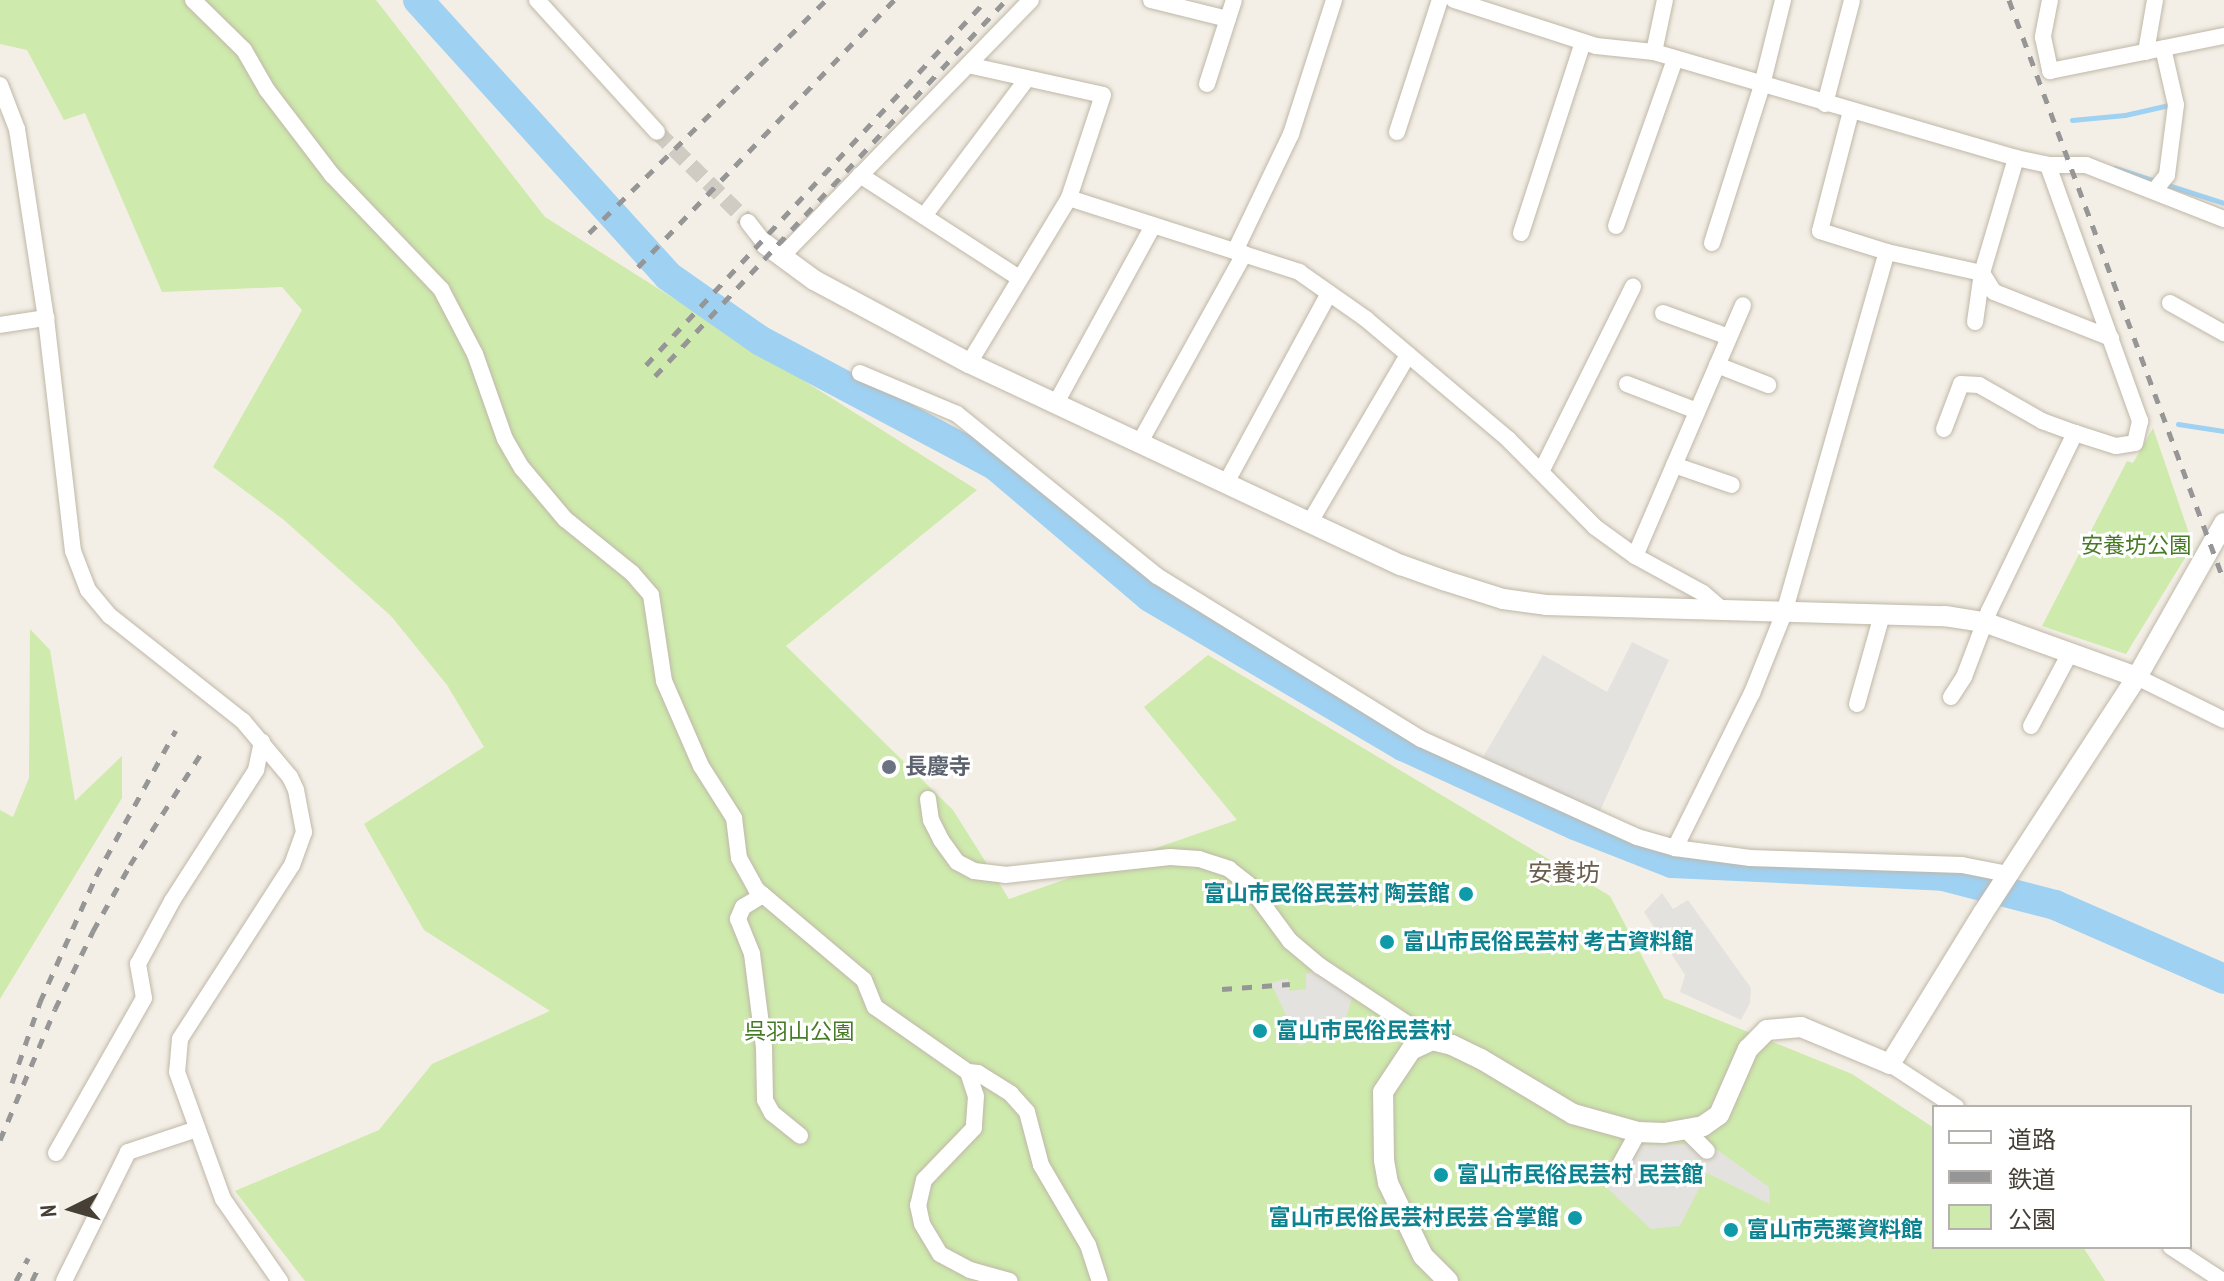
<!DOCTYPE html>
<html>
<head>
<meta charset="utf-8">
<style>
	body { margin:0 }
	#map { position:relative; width:2224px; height:1281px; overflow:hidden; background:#f4efe6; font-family:"PT Sans Narrow","Noto Sans JP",sans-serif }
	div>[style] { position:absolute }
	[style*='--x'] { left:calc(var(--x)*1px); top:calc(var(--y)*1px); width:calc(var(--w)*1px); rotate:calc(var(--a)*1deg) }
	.green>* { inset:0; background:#ceeaac }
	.parking>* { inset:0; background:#e4e2de }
	.stream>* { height:5px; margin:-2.5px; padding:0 2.5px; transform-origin:2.5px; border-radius:2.5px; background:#9fd1f3 }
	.river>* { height:30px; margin:-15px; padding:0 15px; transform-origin:15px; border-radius:15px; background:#9fd1f3 }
	.minor-tunnel>* { height:16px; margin-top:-8px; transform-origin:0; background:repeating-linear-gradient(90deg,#d1ccc3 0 16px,transparent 0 24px) }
	.roads { filter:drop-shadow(0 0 2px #bfb7a8) drop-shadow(0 0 2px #bfb7a8) }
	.minor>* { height:16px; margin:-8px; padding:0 8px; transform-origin:8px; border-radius:8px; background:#fff }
	.tertiary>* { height:20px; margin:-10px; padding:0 10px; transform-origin:10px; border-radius:10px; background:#fff }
	.rail>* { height:5px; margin-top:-2.5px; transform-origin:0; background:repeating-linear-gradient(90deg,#969696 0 10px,transparent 0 20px) }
	.dots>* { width:22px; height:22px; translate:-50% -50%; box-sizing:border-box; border:4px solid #fff; border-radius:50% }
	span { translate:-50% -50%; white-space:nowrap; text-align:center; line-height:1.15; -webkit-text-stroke:6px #fff; paint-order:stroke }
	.park-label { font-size:22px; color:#467b25 }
	.worship-label { font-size:22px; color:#5b616d; font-weight:700 }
	.left { translate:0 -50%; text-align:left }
	.culture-label { font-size:22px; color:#0d838f; font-weight:700 }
	.right { translate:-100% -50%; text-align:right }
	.neighbourhood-label { font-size:24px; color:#6a5d4b }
	.legend { position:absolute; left:1932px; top:1105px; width:260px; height:144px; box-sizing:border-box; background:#fff; border:2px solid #b5b2ae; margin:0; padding:10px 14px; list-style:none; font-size:24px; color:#463f35 }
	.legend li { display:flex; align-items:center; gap:16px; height:40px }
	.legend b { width:40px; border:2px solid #b5b2ae }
	.north { position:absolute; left:32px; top:1169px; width:80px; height:80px; -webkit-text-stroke:6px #fff; paint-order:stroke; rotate:265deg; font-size:22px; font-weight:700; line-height:32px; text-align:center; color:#463f35 }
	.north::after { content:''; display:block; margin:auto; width:28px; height:36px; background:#463f35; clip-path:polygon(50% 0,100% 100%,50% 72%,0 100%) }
</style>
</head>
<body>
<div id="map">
	<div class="green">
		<div style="clip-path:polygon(0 0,376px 0,545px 217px,977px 490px,786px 646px,953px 810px,1009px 899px,1237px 820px,1144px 707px,1208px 655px,1610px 896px,1664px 998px,1852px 1074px,1934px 1128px,1934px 1247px,2083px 1247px,2105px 1281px,305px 1281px,235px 1191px,379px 1130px,432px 1064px,550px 1011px,424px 930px,364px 824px,484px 747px,447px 685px,391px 616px,284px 520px,213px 467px,302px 310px,282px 287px,162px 292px,85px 113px,64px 120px,27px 50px,0 44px)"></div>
		<div style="clip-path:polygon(2153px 428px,2193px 545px,2126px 654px,2042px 626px,2127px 461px,2133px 463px)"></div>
		<div style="clip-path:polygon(30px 629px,50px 650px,75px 801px,122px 756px,122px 798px,0 999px,0 810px,13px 817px,29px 778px)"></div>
	</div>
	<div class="parking">
		<div style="clip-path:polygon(1632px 642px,1669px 660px,1599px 813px,1483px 757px,1543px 655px,1607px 692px)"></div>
		<div style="clip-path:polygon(1662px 893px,1673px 909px,1688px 900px,1751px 988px,1750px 1003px,1741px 1020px,1680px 992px,1685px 975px,1644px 912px)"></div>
		<div style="clip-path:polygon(1317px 970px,1353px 996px,1346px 1017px,1300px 1046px,1271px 983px,1288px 978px,1289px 991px,1306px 989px,1306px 974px)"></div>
		<div style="clip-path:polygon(1709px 1144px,1769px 1187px,1770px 1204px,1707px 1173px,1680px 1226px,1651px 1229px,1607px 1188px,1605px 1180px,1621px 1145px)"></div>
	</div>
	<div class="stream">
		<div style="--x:2072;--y:120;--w:53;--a:-5.4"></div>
		<div style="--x:2125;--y:115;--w:45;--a:-12.8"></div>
		<div style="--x:2115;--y:168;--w:114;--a:17.8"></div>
		<div style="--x:2178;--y:424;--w:47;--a:8.7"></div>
	</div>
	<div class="river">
		<div style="--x:418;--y:0;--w:372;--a:47.8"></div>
		<div style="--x:668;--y:276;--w:113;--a:35"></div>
		<div style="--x:761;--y:341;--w:266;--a:28"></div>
		<div style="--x:996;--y:466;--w:202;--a:40.4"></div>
		<div style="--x:1150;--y:597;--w:294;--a:30.5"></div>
		<div style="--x:1403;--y:746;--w:189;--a:24.7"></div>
		<div style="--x:1575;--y:825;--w:104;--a:21.4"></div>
		<div style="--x:1672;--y:863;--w:271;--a:2.7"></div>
		<div style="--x:1943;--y:876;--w:116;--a:14.5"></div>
		<div style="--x:2055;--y:905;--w:184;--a:23.6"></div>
	</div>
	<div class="minor-tunnel">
		<div style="--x:657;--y:132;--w:128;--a:44.7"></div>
	</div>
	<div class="roads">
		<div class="minor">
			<div style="--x:193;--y:0;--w:71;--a:44.4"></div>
			<div style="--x:244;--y:50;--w:46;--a:60.1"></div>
			<div style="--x:267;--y:90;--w:107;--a:52.6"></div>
			<div style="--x:332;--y:175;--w:158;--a:46.3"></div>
			<div style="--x:441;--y:289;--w:73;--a:62.4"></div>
			<div style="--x:475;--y:354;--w:90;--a:70.6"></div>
			<div style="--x:505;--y:439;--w:34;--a:60"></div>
			<div style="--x:522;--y:468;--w:67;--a:49.9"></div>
			<div style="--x:565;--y:519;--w:86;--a:38.9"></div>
			<div style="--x:632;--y:573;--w:29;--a:49"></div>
			<div style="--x:651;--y:595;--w:87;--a:81.4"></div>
			<div style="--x:664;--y:681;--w:93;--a:66.5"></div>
			<div style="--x:701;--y:766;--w:62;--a:57.6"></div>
			<div style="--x:734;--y:818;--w:40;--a:82.9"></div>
			<div style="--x:739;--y:858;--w:35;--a:61"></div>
			<div style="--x:756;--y:889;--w:141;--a:40.1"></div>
			<div style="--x:864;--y:980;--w:29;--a:68"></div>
			<div style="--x:875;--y:1007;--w:113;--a:35"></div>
			<div style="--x:968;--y:1072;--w:25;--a:72"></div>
			<div style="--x:976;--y:1096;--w:32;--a:94"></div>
			<div style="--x:974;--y:1128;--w:72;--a:133.9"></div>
			<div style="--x:924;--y:1180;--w:26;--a:103"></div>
			<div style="--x:918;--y:1205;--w:19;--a:78"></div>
			<div style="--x:922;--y:1224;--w:35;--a:59"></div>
			<div style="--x:940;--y:1254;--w:34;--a:28"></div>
			<div style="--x:970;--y:1270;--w:41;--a:15.4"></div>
			<div style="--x:537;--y:0;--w:178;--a:47.7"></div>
			<div style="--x:1151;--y:0;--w:79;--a:13.9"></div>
			<div style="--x:1454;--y:0;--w:149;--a:17.9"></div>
			<div style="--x:1596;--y:46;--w:58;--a:5.9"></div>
			<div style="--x:1654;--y:52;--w:377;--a:16.3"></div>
			<div style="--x:2016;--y:158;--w:33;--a:12"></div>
			<div style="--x:2048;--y:165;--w:38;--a:0"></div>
			<div style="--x:2086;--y:165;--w:148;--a:21.4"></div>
			<div style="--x:2050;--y:0;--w:38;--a:101"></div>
			<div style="--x:2043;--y:37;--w:35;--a:78"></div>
			<div style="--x:2050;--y:71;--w:177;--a:-11.4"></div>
			<div style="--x:1654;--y:52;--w:53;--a:-78.1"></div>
			<div style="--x:2146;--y:52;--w:53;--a:-80.2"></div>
			<div style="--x:968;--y:65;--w:138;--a:12.5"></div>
			<div style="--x:1103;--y:95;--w:108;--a:108.3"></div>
			<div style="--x:1069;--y:198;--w:193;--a:121.2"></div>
			<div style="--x:1207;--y:84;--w:88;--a:-72.2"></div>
			<div style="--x:0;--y:85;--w:47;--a:68.9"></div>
			<div style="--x:17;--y:129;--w:191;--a:81.3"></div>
			<div style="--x:46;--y:318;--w:235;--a:83.4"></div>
			<div style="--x:73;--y:551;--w:42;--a:69"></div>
			<div style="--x:88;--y:590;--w:34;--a:50"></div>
			<div style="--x:110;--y:616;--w:169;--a:38.3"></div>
			<div style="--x:243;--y:721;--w:73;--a:50"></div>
			<div style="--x:290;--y:777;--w:14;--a:65"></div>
			<div style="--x:296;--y:790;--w:43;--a:79.2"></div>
			<div style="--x:304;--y:832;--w:35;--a:110"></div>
			<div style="--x:292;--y:865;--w:207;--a:122.8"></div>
			<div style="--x:180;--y:1039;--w:33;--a:95"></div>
			<div style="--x:177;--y:1072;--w:135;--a:70.1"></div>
			<div style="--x:223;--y:1199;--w:100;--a:55.2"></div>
			<div style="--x:1825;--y:104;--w:107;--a:-75.4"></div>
			<div style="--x:1851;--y:111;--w:124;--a:104.5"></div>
			<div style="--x:1820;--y:231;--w:70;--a:17.4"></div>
			<div style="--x:1887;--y:252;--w:97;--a:12.5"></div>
			<div style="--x:1982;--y:273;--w:22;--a:58"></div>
			<div style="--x:1994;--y:292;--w:126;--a:21.5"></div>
			<div style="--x:1397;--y:132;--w:139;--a:-72"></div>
			<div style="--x:860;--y:175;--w:189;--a:32.9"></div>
			<div style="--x:2155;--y:190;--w:19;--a:-51"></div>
			<div style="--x:2167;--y:175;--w:71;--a:-82.7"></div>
			<div style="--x:2176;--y:105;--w:58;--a:-102.8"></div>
			<div style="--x:1069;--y:198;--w:242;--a:17.8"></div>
			<div style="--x:1299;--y:272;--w:82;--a:35"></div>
			<div style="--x:1366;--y:319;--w:186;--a:40.2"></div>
			<div style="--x:1508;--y:439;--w:124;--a:45.3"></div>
			<div style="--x:1595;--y:527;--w:49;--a:35.9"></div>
			<div style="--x:1635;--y:556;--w:77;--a:28.6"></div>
			<div style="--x:1703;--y:593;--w:28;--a:41"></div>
			<div style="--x:924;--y:216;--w:171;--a:-53.1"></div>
			<div style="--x:748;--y:222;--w:28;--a:52"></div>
			<div style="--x:1616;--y:226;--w:177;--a:-70.5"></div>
			<div style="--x:1521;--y:233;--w:201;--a:-72"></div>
			<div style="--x:1712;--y:243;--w:166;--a:-72.4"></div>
			<div style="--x:1762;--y:85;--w:88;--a:-76.1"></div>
			<div style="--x:1235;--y:251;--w:130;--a:-64.4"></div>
			<div style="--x:1291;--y:134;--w:141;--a:-72.2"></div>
			<div style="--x:782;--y:256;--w:357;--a:-45.8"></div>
			<div style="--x:2170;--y:303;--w:62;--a:29.1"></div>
			<div style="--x:1663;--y:313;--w:70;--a:20"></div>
			<div style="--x:1975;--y:322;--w:49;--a:-81.9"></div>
			<div style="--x:1982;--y:273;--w:120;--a:-73.5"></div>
			<div style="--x:0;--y:325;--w:47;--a:-8.7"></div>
			<div style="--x:1717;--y:365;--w:55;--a:21.4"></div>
			<div style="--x:860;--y:373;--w:105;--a:22.9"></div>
			<div style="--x:957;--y:414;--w:257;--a:39"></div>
			<div style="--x:1157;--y:576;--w:310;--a:31.7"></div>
			<div style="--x:1421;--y:739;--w:237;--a:24.4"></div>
			<div style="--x:1637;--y:837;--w:40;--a:16"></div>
			<div style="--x:1675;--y:848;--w:76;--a:7.6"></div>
			<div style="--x:1750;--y:858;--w:212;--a:1.9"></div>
			<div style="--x:1962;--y:865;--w:47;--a:11.1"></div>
			<div style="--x:1627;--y:384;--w:75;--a:21.1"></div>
			<div style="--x:1056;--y:403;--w:202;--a:-61.3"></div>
			<div style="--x:1944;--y:429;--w:48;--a:-69.3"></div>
			<div style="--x:1961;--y:384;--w:18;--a:3"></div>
			<div style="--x:1979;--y:385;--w:73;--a:29.7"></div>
			<div style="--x:2042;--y:421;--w:35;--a:20"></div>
			<div style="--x:2075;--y:433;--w:43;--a:17.6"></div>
			<div style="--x:2116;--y:446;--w:19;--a:-9"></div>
			<div style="--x:2135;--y:443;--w:23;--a:-77"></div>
			<div style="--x:2140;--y:421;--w:272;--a:-109.8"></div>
			<div style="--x:1140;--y:442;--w:215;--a:-61"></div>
			<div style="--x:1674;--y:465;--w:61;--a:19"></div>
			<div style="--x:1541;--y:472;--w:207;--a:-63.6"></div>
			<div style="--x:1226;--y:483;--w:216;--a:-61.5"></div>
			<div style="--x:1310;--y:522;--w:194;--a:-59.6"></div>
			<div style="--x:1635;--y:556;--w:273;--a:-66.7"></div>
			<div style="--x:2137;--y:677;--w:97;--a:26.3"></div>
			<div style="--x:1951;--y:697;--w:24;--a:-57"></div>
			<div style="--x:1964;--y:677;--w:71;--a:-69.3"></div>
			<div style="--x:1989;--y:611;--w:198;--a:-64.2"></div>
			<div style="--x:1857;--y:704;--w:92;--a:-74.3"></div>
			<div style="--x:2031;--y:726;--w:83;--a:-61.9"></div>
			<div style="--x:928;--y:799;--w:21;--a:82"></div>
			<div style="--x:931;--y:820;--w:22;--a:63"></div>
			<div style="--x:941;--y:840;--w:27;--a:54"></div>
			<div style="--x:957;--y:862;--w:19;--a:28"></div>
			<div style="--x:974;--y:871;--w:31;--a:7"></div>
			<div style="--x:1005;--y:875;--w:166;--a:-6.2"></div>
			<div style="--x:1170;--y:857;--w:29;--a:4"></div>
			<div style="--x:1199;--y:859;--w:32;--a:18"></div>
			<div style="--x:1229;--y:869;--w:24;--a:38"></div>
			<div style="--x:1248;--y:884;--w:71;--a:53.6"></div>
			<div style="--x:1290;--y:941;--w:39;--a:40"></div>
			<div style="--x:1320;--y:966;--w:134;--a:33.5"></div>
			<div style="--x:1675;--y:848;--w:173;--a:-63.6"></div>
			<div style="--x:1752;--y:693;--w:86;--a:-68.2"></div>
			<div style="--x:1784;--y:613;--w:375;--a:-74.1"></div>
			<div style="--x:763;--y:895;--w:23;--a:149"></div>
			<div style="--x:743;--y:907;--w:13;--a:113"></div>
			<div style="--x:738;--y:919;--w:38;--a:68"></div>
			<div style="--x:752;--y:954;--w:95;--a:82.7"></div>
			<div style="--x:764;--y:1048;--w:52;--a:88.9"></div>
			<div style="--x:765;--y:1100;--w:15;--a:62"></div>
			<div style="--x:772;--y:1113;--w:36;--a:39"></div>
			<div style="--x:1890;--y:1064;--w:79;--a:33.1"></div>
			<div style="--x:968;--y:1072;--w:10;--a:6"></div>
			<div style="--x:978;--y:1073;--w:39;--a:32"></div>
			<div style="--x:1011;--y:1094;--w:24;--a:48"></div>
			<div style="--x:1027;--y:1112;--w:55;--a:75.2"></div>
			<div style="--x:1041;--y:1165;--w:93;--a:59.6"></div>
			<div style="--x:1088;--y:1245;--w:38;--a:72"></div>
			<div style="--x:1687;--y:1131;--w:28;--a:45"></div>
			<div style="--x:56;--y:1153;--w:178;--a:-60.4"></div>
			<div style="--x:144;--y:998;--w:35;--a:-100"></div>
			<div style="--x:138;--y:964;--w:72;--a:-61.6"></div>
			<div style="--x:172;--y:901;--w:156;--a:-57.3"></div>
			<div style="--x:256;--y:770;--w:29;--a:-78"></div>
			<div style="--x:1621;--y:1163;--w:35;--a:-61"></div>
			<div style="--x:2171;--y:1247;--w:62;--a:33.2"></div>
			<div style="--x:64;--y:1281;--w:144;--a:-63.6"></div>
			<div style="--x:128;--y:1152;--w:73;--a:-18.4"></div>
		</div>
		<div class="tertiary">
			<div style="--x:765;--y:244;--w:61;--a:36.3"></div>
			<div style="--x:814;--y:280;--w:176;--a:28.2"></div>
			<div style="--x:969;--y:363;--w:477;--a:25.1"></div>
			<div style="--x:1401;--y:565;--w:45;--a:19.7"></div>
			<div style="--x:1443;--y:580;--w:63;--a:17.6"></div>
			<div style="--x:1503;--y:599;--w:43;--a:7.9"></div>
			<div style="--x:1546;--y:605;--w:399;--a:1.6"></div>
			<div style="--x:1945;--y:616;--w:39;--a:9"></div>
			<div style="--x:1984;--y:622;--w:163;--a:19.8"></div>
			<div style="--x:1448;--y:1281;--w:35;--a:-135"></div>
			<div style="--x:1423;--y:1256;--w:81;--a:-115.6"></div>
			<div style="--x:1388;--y:1183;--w:23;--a:-100"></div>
			<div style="--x:1384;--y:1160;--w:68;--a:-90.8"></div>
			<div style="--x:1383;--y:1092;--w:50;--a:-56.3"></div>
			<div style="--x:1411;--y:1050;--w:23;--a:-25"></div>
			<div style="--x:1432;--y:1040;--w:21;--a:14"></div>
			<div style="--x:1452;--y:1045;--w:32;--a:26"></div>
			<div style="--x:1481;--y:1059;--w:107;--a:30.9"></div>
			<div style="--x:1573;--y:1114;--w:67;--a:15.5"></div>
			<div style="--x:1638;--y:1132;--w:26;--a:2"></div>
			<div style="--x:1664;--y:1133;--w:40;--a:-10"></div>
			<div style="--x:1703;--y:1126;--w:19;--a:-35"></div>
			<div style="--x:1719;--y:1115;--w:72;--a:-66.3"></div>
			<div style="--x:1748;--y:1049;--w:27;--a:-45"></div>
			<div style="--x:1767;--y:1030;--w:34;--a:-5"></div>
			<div style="--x:1801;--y:1027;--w:96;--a:22.6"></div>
			<div style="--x:1890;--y:1064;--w:177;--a:-58.4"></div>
			<div style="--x:1983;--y:913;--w:282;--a:-56.9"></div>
			<div style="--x:2137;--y:677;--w:177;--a:-60.5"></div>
		</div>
	</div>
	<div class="rail">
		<div style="--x:2009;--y:0;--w:620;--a:69.69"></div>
		<div style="--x:589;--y:233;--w:332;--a:-44.5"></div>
		<div style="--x:638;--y:267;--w:370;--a:-46.2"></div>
		<div style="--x:646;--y:365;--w:499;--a:-47"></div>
		<div style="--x:655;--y:376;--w:514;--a:-46.97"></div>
		<div style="--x:1222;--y:989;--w:68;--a:-4.2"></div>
		<div style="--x:12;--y:1083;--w:86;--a:-70.9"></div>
		<div style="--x:40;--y:1002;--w:138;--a:-66"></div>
		<div style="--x:96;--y:876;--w:166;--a:-61.3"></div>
		<div style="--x:0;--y:1140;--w:142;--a:-67.2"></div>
		<div style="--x:55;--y:1009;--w:87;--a:-64"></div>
		<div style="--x:93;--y:931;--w:76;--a:-60.7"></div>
		<div style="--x:130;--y:865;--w:138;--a:-57.5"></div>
		<div style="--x:16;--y:1281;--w:26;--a:-62"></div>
		<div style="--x:32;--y:1281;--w:19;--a:-65"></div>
	</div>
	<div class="dots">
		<div style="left:889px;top:767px;background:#6b7280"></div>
		<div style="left:1466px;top:894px;background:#0f9aa8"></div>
		<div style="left:1387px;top:942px;background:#0f9aa8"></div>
		<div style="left:1260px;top:1031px;background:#0f9aa8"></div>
		<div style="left:1441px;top:1175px;background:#0f9aa8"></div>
		<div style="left:1575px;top:1218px;background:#0f9aa8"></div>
		<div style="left:1731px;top:1230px;background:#0f9aa8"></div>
	</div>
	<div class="park-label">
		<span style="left:2136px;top:546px">安養坊公園</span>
		<span style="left:799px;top:1032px">呉羽山公園</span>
	</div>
	<div class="worship-label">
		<span class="left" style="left:905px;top:767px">長慶寺</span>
	</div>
	<div class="culture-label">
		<span class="right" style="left:1450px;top:894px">富山市民俗民芸村 陶芸館</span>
		<span class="left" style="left:1403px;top:942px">富山市民俗民芸村 考古資料館</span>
		<span class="left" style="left:1276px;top:1031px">富山市民俗民芸村</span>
		<span class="left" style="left:1457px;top:1175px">富山市民俗民芸村 民芸館</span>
		<span class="right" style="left:1559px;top:1218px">富山市民俗民芸村民芸 合掌館</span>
		<span class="left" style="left:1747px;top:1230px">富山市売薬資料館</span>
	</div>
	<div class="neighbourhood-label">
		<span style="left:1564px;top:873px">安養坊</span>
	</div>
	<ul class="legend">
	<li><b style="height:10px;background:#fff"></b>道路</li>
	<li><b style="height:10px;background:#969696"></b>鉄道</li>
	<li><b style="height:22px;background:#ceeaac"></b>公園</li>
	</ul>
	<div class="north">N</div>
</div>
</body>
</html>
